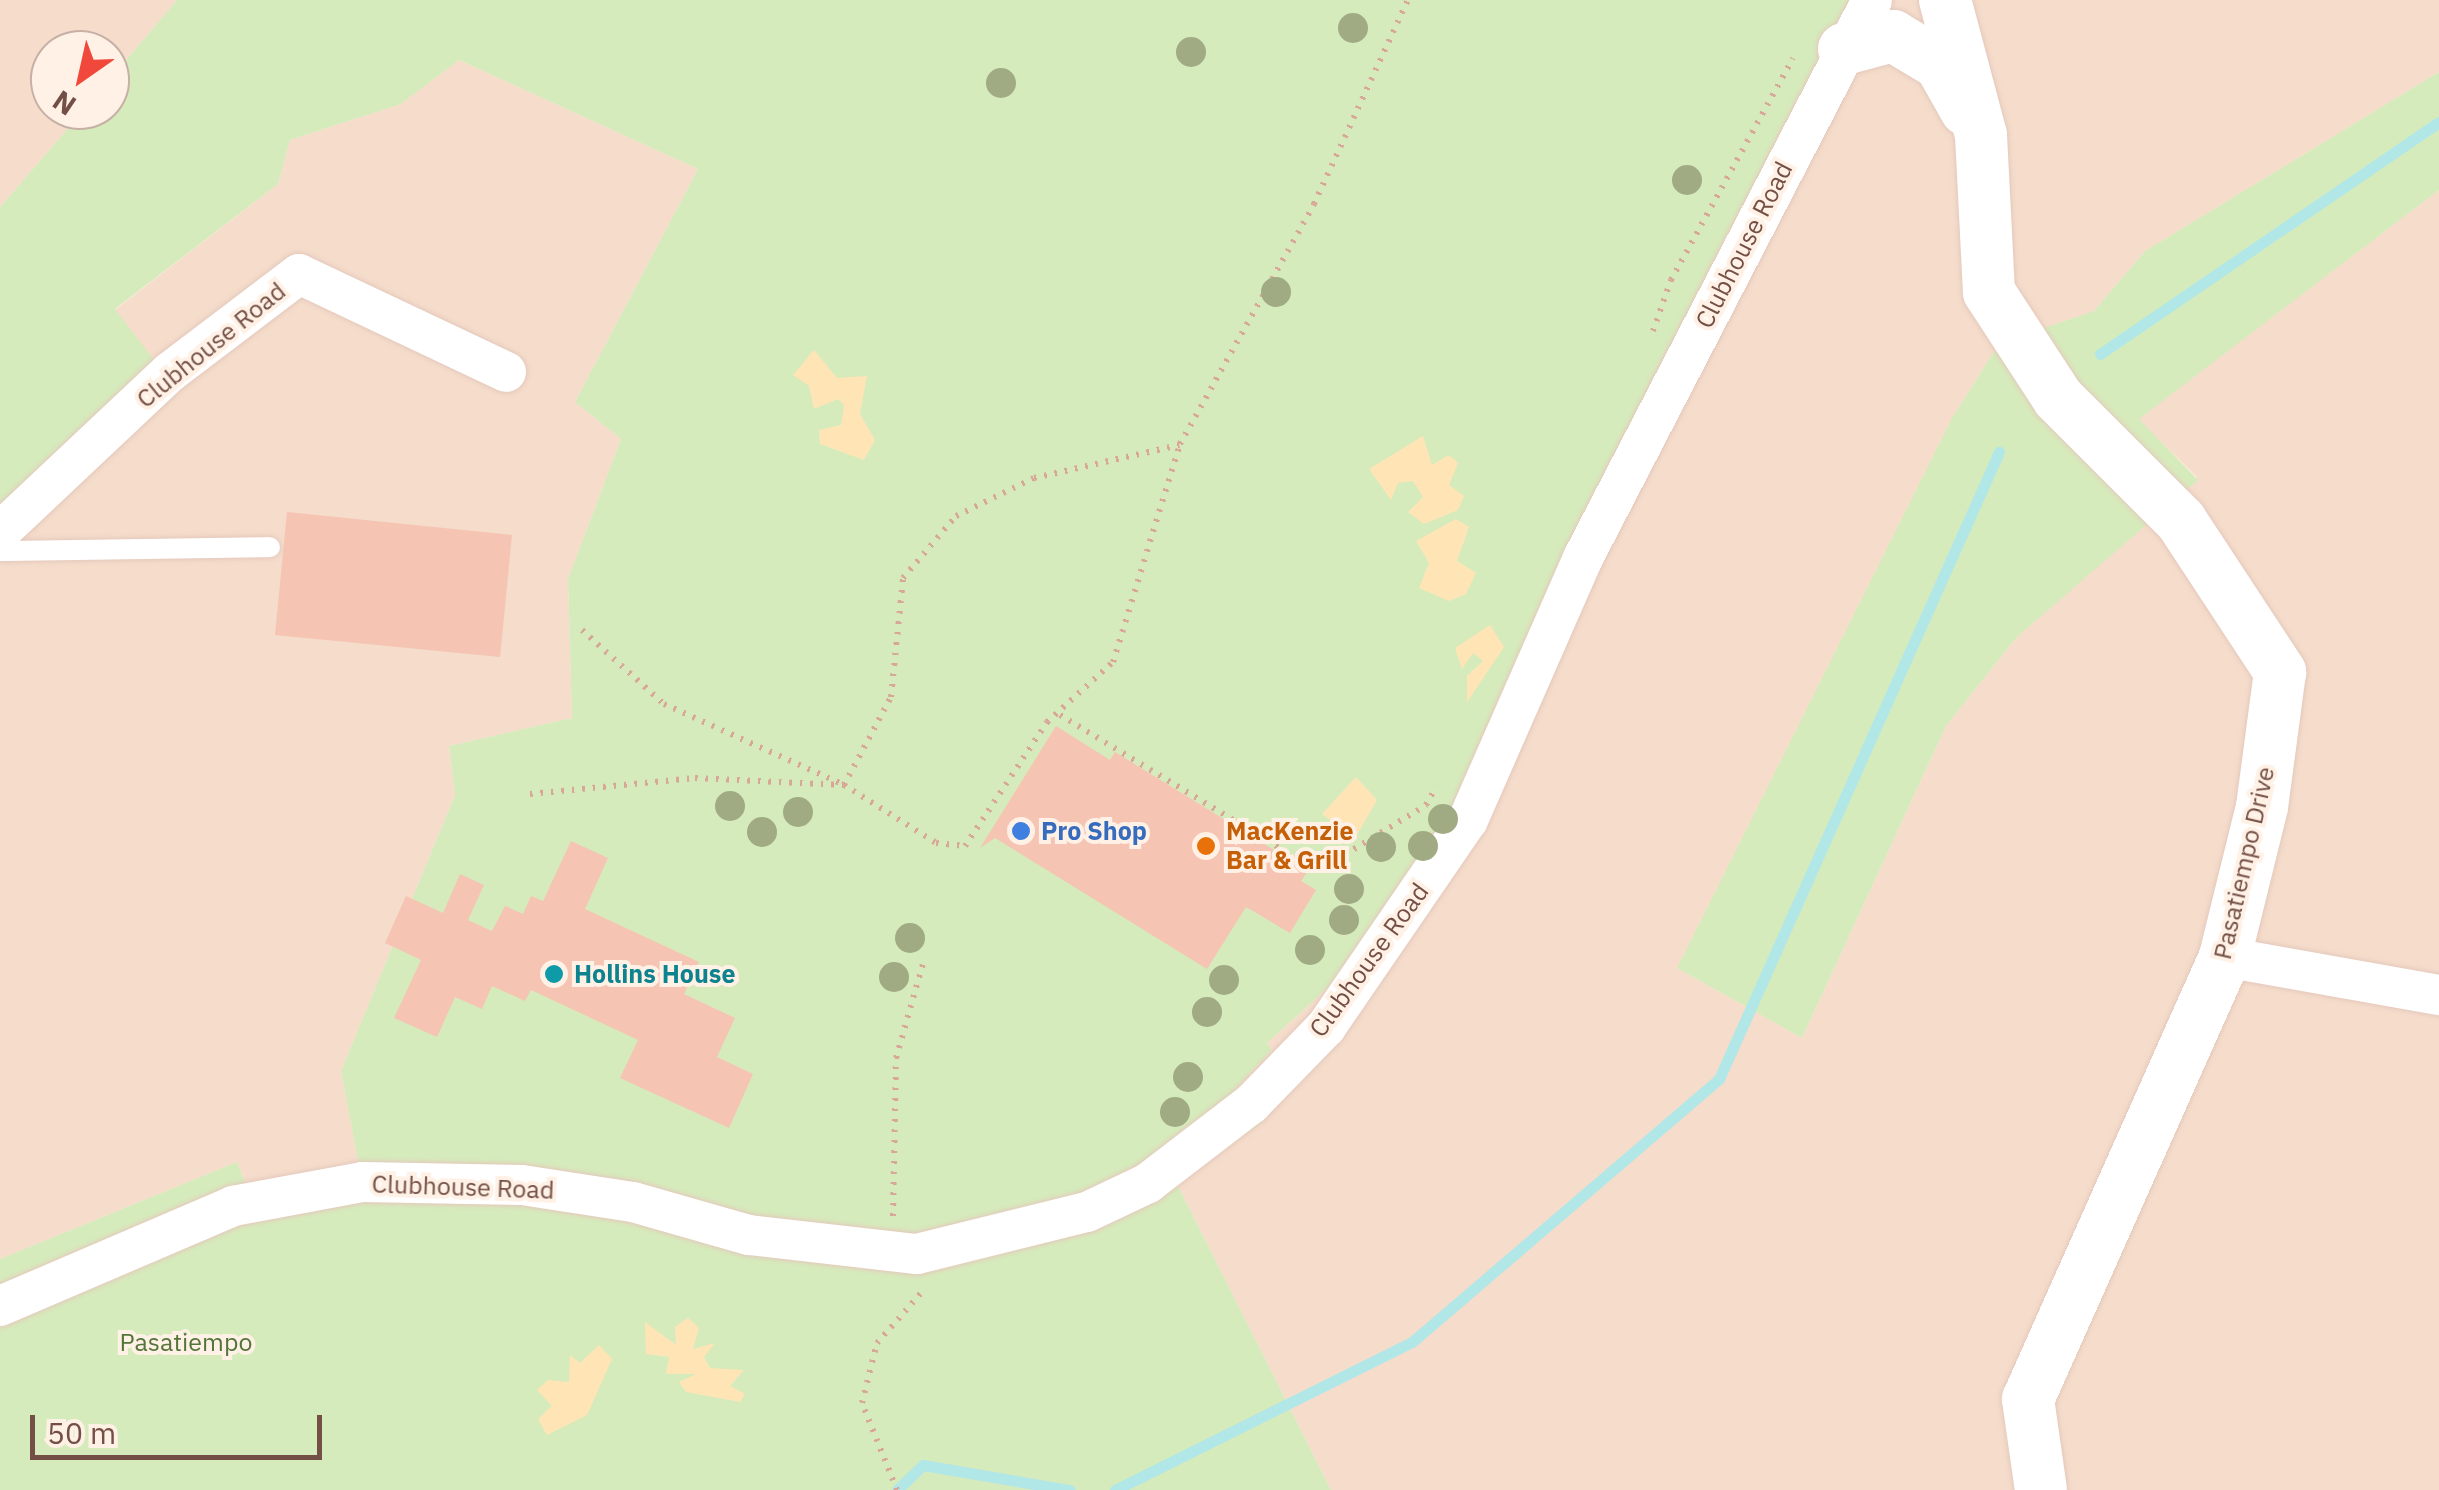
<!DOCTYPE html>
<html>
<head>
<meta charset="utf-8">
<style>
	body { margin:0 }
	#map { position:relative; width:2439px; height:1490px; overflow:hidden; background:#feecdd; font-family:"IBM Plex Sans",sans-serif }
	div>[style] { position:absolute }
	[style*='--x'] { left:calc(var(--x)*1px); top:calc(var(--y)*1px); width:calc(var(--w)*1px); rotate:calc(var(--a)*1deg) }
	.residential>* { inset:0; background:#f5dccb }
	.green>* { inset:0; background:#d6ebbc }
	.sand>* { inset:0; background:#ffe4b6 }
	.stream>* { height:11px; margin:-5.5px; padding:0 5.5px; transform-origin:5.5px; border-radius:5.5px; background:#b1e7e7 }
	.building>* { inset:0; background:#f5c4b3 }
	.path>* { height:6px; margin-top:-3px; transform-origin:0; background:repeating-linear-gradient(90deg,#d9a797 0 2.5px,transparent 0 10.5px) }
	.roads { filter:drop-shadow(0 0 2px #e4c9bc) drop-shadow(0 0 2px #e4c9bc) }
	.service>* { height:20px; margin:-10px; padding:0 10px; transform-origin:10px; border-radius:10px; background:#fff }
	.minor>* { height:40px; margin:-20px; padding:0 20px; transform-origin:20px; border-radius:20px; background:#fff }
	.tertiary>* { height:52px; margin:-26px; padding:0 26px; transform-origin:26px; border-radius:26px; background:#fff }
	.trees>* { width:30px; height:30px; margin:-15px; border-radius:50%; background:#a0ab83 }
	.dots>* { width:28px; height:28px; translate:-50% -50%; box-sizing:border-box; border:5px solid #fff1e5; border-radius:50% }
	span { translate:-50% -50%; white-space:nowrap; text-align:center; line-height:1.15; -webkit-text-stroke:8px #fff1e5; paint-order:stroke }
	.street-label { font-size:25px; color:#744f45 }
	.shop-label { font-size:25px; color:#366cbe; font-weight:700 }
	.left { translate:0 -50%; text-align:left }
	.food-label { font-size:25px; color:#c56008; font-weight:700 }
	.culture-label { font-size:25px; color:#0d838f; font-weight:700 }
	.park-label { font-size:25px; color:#54753a }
	.north { position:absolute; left:30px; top:30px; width:100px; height:100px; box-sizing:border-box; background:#fff1e5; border:2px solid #c7b0a5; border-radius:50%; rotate:214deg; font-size:28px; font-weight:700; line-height:40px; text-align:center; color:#744f45 }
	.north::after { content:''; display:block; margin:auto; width:35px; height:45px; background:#f0483a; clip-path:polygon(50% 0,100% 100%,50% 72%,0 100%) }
	.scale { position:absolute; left:30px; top:1415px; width:292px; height:45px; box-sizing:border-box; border:5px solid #744f45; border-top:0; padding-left:12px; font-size:30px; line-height:35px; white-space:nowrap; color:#744f45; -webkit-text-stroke:8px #fff1e5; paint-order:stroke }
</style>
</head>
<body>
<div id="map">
	<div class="residential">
		<div style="clip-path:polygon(0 0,177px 0,110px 79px,110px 50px,50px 50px,50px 110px,84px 110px,0 207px)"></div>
		<div style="clip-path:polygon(1866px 0,2439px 0,2439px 72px,2145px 251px,2094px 311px,1999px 343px,1951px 420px,1677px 968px,1802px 1038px,1946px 726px,2016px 638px,2197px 477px,2138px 419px,2439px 190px,2439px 1490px,1331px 1490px,1174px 1178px,1264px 1121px,1233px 1090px,1272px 1050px,1267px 1043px,1350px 968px)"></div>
		<div style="clip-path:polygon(459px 60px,698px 169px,575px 402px,621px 439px,568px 579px,572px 718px,449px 746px,455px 795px,341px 1071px,362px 1182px,257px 1212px,237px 1162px,0 1259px,0 550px,115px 310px,278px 184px,290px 140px,401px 104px)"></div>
	</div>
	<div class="green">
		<div style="clip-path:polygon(177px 0,1866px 0,1509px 729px,1350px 968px,1267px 1043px,1272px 1050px,1234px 1090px,1264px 1122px,1174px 1178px,1331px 1490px,0 1490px,0 1259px,237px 1162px,257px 1212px,362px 1182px,341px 1071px,455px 795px,449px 746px,572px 718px,568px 579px,621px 439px,575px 402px,698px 169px,459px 60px,401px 104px,290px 140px,278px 184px,115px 309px,167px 377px,0 550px,0 207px,84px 110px,110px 110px,110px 79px)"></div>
		<div style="clip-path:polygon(2439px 72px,2439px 190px,2139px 419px,2198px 480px,2016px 638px,1946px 726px,1802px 1038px,1677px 968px,1951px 420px,1999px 343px,2094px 311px,2145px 251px)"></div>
	</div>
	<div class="sand">
		<div style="clip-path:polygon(814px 350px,837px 378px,867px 376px,860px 414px,875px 440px,864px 460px,820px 444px,819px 430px,841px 425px,844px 405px,838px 399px,814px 409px,809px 386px,793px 375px)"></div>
		<div style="clip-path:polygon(1423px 436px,1432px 465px,1449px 455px,1458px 463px,1449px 485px,1464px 496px,1458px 510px,1424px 524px,1408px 512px,1423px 497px,1413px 481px,1398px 483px,1391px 500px,1369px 469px)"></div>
		<div style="clip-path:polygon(1456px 519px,1469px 527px,1457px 561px,1476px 573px,1466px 594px,1449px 601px,1419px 588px,1429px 563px,1416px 541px)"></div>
		<div style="clip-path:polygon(1490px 625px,1504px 647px,1467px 702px,1467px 676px,1483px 661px,1473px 653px,1462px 669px,1455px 648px)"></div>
		<div style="clip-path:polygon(1356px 777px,1377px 800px,1355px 838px,1322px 814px)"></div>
		<div style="clip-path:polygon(688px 1318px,699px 1328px,693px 1349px,715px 1343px,704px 1357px,710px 1368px,744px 1370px,730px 1386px,745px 1394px,740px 1402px,686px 1392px,679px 1382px,696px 1374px,666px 1374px,669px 1357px,646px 1354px,645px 1322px,676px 1345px,675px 1327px)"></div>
		<div style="clip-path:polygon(599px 1345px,612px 1359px,587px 1415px,547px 1435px,538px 1419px,552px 1406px,537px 1390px,548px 1380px,569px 1382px,570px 1355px,580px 1363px)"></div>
	</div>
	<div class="stream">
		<div style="--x:2100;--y:354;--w:411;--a:-34.4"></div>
		<div style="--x:897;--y:1490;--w:36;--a:-44"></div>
		<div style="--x:923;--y:1465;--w:149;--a:9.7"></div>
		<div style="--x:1115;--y:1490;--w:332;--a:-26.5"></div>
		<div style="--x:1412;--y:1342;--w:404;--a:-40.6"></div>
		<div style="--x:1719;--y:1079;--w:687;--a:-65.94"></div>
	</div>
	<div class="building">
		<div style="clip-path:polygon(287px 512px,512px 535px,500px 657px,275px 635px)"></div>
		<div style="clip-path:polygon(1056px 726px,1110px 760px,1115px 752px,1308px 871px,1301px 881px,1316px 890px,1290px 933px,1246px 907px,1207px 969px,995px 838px,980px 848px)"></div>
		<div style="clip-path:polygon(571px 841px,608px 858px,585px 909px,699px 962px,684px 994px,735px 1018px,717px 1057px,753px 1074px,729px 1128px,620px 1078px,638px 1040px,531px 990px,525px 1001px,492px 986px,482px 1009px,455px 997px,437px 1037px,394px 1018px,421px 960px,385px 943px,406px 896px,443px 913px,460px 874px,484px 885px,468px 920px,492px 931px,505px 906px,523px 914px,531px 896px,543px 901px)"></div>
	</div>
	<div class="path">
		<div style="--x:1653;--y:331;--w:54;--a:-70.6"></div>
		<div style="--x:1671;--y:280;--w:253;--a:-61.2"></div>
		<div style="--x:582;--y:630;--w:110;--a:42.1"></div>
		<div style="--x:664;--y:704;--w:197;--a:24.2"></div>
		<div style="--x:844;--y:785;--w:109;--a:32.2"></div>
		<div style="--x:936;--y:843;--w:29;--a:6"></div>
		<div style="--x:965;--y:846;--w:149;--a:-56.5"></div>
		<div style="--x:1047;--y:722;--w:89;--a:-42.3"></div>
		<div style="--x:1113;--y:662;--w:228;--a:-72.9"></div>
		<div style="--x:1180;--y:444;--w:275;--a:-60.8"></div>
		<div style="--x:1314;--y:204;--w:225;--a:-65.3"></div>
		<div style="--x:1060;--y:715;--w:301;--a:31.2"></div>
		<div style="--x:1318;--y:871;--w:127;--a:-31.4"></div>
		<div style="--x:1426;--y:805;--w:21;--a:-61"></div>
		<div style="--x:530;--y:794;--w:166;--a:-5.5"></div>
		<div style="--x:695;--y:778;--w:149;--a:2.7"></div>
		<div style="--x:844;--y:785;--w:100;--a:-61.9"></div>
		<div style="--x:891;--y:697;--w:120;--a:-84.2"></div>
		<div style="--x:903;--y:578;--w:82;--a:-49.5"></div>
		<div style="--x:956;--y:516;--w:87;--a:-26"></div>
		<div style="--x:1034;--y:478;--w:149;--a:-12.8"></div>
		<div style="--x:893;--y:1216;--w:158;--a:-88.9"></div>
		<div style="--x:896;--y:1058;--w:98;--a:-74"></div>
		<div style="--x:897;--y:1490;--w:94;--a:-111.9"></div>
		<div style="--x:862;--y:1403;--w:62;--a:-76"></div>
		<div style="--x:877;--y:1343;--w:68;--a:-48.6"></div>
	</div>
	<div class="roads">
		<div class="service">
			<div style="--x:0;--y:551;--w:270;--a:-0.8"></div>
		</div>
		<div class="minor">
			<div style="--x:0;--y:532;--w:233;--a:-43.3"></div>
			<div style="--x:170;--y:372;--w:162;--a:-37.2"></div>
			<div style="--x:299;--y:274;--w:229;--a:25.3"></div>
			<div style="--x:2225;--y:957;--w:217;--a:10.1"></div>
			<div style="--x:0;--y:1306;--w:254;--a:-23.2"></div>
			<div style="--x:233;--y:1206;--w:131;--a:-10.5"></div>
			<div style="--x:362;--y:1182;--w:160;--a:1.1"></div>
			<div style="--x:522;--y:1185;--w:112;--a:8.7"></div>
			<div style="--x:633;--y:1202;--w:121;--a:15.9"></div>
			<div style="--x:749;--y:1235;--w:169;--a:6.5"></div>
			<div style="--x:917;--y:1254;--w:175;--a:-13.9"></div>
			<div style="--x:1087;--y:1212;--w:68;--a:-25.4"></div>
			<div style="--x:1148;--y:1183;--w:130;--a:-37.5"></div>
			<div style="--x:1251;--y:1104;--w:107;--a:-45.8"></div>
			<div style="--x:1326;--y:1027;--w:251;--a:-55.6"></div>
			<div style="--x:1468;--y:820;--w:286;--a:-66.3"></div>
			<div style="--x:1583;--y:558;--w:628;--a:-62.62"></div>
		</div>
		<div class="tertiary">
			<div style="--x:1945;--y:0;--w:140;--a:75.1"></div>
			<div style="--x:1981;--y:135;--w:157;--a:87.1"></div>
			<div style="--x:1989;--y:292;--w:126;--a:56.9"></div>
			<div style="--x:2058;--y:398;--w:174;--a:45"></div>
			<div style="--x:2181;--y:521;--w:181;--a:56.7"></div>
			<div style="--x:2280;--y:672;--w:136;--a:97.6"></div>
			<div style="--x:2262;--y:807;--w:154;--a:103.9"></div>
			<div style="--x:2225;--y:957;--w:484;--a:114"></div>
			<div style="--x:2028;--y:1399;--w:92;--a:81.9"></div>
			<div style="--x:1844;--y:49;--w:51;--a:-14.9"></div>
			<div style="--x:1893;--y:36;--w:55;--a:30.8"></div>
			<div style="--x:1940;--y:64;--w:53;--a:60.5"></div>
		</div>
	</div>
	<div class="trees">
		<div style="left:1353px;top:28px"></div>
		<div style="left:1191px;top:52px"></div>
		<div style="left:1001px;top:83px"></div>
		<div style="left:1687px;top:180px"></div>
		<div style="left:1276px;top:292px"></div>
		<div style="left:730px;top:806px"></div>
		<div style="left:798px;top:812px"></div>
		<div style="left:1443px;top:819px"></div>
		<div style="left:762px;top:832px"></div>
		<div style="left:1423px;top:846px"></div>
		<div style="left:1381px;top:847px"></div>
		<div style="left:1349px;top:889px"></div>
		<div style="left:1344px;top:920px"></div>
		<div style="left:910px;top:938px"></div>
		<div style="left:1310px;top:950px"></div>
		<div style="left:894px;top:977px"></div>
		<div style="left:1224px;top:980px"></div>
		<div style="left:1207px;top:1012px"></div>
		<div style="left:1188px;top:1077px"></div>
		<div style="left:1175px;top:1112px"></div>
	</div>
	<div class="dots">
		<div style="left:1021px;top:831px;background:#3f7fe0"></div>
		<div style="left:1206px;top:846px;background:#e8710a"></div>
		<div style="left:554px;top:974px;background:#0f9aa8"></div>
	</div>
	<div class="street-label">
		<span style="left:1744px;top:245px;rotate:-63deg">Clubhouse Road</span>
		<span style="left:211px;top:345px;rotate:-39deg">Clubhouse Road</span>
		<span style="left:2244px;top:863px;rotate:-77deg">Pasatiempo Drive</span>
		<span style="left:1369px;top:960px;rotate:-54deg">Clubhouse Road</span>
		<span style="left:463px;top:1187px;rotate:2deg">Clubhouse Road</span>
	</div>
	<div class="shop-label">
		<span class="left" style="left:1041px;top:831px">Pro Shop</span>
	</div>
	<div class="food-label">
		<span class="left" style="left:1226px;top:846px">MacKenzie<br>Bar &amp; Grill</span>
	</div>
	<div class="culture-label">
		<span class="left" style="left:574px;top:974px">Hollins House</span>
	</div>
	<div class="park-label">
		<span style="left:186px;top:1342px">Pasatiempo</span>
	</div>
	<div class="north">N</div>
	<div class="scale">50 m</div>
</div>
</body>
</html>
